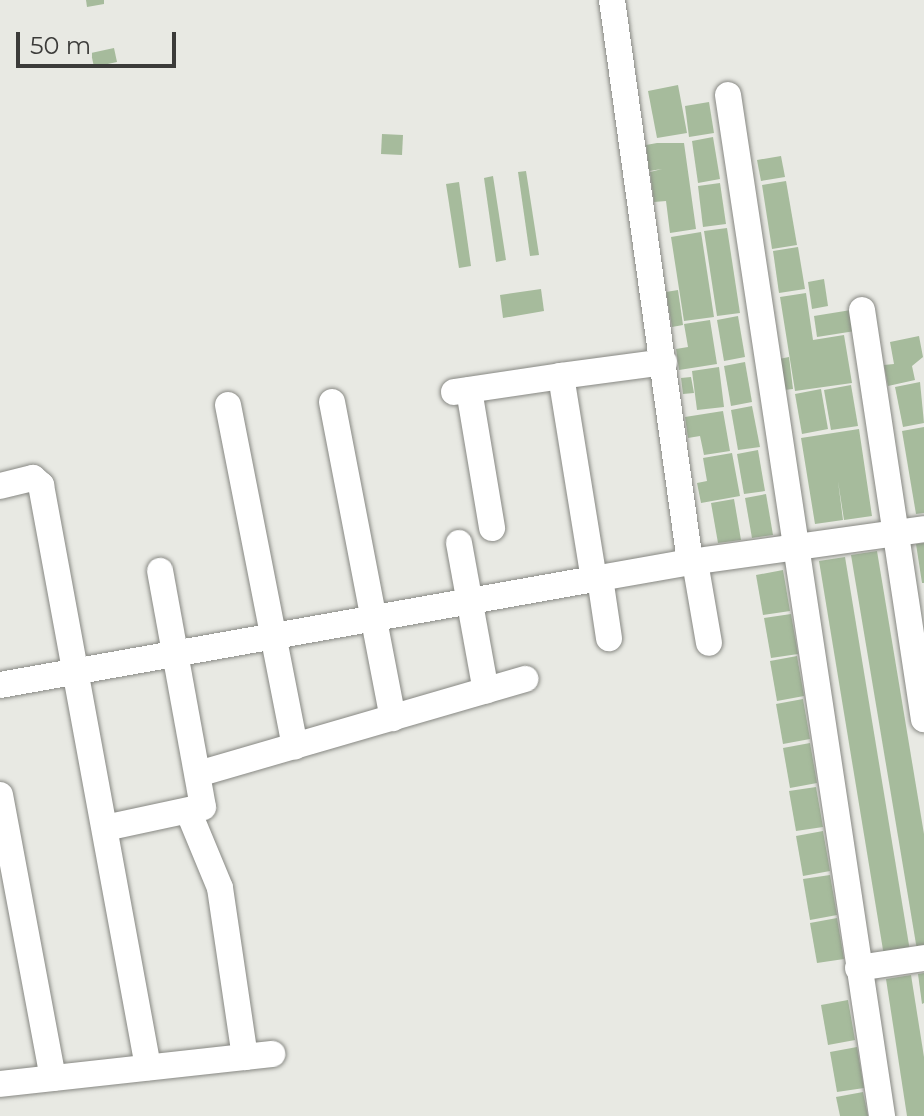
<!DOCTYPE html>
<html>
<head>
<meta charset="utf-8">
<style>
	body { margin:0 }
	#map { position:relative; width:924px; height:1116px; overflow:hidden; background:#e8e9e3; font-family:Montserrat,sans-serif }
	div>[style] { position:absolute }
	[style*='--x'] { left:calc(var(--x)*1px); top:calc(var(--y)*1px); width:calc(var(--w)*1px); rotate:calc(var(--a)*1deg) }
	.building>* { inset:0; background:#a6bb9c }
	.roads { filter:drop-shadow(0 0 2px #878883) drop-shadow(0 0 2px #878883) }
	.minor>* { height:26px; margin:-13px; padding:0 13px; transform-origin:13px; border-radius:13px; background:#fff }
	span { translate:-50% -50%; white-space:nowrap; text-align:center; line-height:1.15; -webkit-text-stroke:6px #e8e9e3; paint-order:stroke }
	.scale { position:absolute; left:16px; top:32px; width:160px; height:36px; box-sizing:border-box; border:4px solid #3b3b39; border-top:0; padding-left:10px; font-size:24px; line-height:28px; white-space:nowrap; color:#3b3b39; -webkit-text-stroke:6px #e8e9e3; paint-order:stroke }
</style>
</head>
<body>
<div id="map">
	<div class="building">
		<div style="clip-path:polygon(86px 0,104px 0,104px 4px,87px 7px)"></div>
		<div style="clip-path:polygon(114px 48px,117px 62px,94px 67px,91px 53px)"></div>
		<div style="clip-path:polygon(678px 85px,687px 133px,657px 138px,648px 91px)"></div>
		<div style="clip-path:polygon(709px 102px,714px 133px,689px 137px,685px 106px)"></div>
		<div style="clip-path:polygon(382px 134px,403px 135px,402px 155px,381px 154px)"></div>
		<div style="clip-path:polygon(713px 137px,720px 179px,698px 183px,692px 141px)"></div>
		<div style="clip-path:polygon(657px 143px,684px 143px,696px 229px,670px 233px,666px 201px,654px 202px,650px 172px,662px 169px,649px 171px,646px 145px)"></div>
		<div style="clip-path:polygon(781px 156px,785px 177px,761px 181px,757px 160px)"></div>
		<div style="clip-path:polygon(526px 171px,539px 255px,530px 256px,518px 172px)"></div>
		<div style="clip-path:polygon(493px 176px,506px 260px,496px 262px,484px 178px)"></div>
		<div style="clip-path:polygon(786px 181px,797px 245px,772px 249px,762px 185px)"></div>
		<div style="clip-path:polygon(459px 182px,471px 266px,459px 268px,446px 184px)"></div>
		<div style="clip-path:polygon(720px 183px,726px 224px,703px 227px,698px 186px)"></div>
		<div style="clip-path:polygon(727px 228px,740px 313px,717px 316px,704px 231px)"></div>
		<div style="clip-path:polygon(701px 232px,714px 317px,684px 321px,671px 237px)"></div>
		<div style="clip-path:polygon(798px 247px,805px 289px,779px 293px,773px 251px)"></div>
		<div style="clip-path:polygon(824px 279px,828px 306px,812px 309px,808px 282px)"></div>
		<div style="clip-path:polygon(541px 289px,544px 311px,503px 318px,500px 295px)"></div>
		<div style="clip-path:polygon(678px 290px,683px 325px,672px 327px,666px 292px)"></div>
		<div style="clip-path:polygon(806px 293px,813px 340px,844px 335px,852px 383px,795px 391px,780px 297px)"></div>
		<div style="clip-path:polygon(851px 310px,855px 331px,817px 337px,814px 316px)"></div>
		<div style="clip-path:polygon(738px 316px,745px 357px,724px 361px,717px 320px)"></div>
		<div style="clip-path:polygon(710px 320px,717px 364px,679px 370px,676px 349px,688px 347px,684px 324px)"></div>
		<div style="clip-path:polygon(919px 336px,923px 357px,912px 366px,915px 380px,888px 386px,884px 365px,894px 364px,890px 342px)"></div>
		<div style="clip-path:polygon(789px 357px,793px 389px,784px 390px,779px 359px)"></div>
		<div style="clip-path:polygon(745px 362px,752px 402px,731px 406px,724px 366px)"></div>
		<div style="clip-path:polygon(719px 367px,724px 407px,697px 410px,692px 371px)"></div>
		<div style="clip-path:polygon(691px 377px,694px 393px,683px 394px,681px 378px)"></div>
		<div style="clip-path:polygon(920px 382px,924px 423px,903px 427px,895px 387px)"></div>
		<div style="clip-path:polygon(851px 385px,858px 426px,831px 430px,824px 390px)"></div>
		<div style="clip-path:polygon(821px 389px,828px 429px,802px 434px,795px 394px)"></div>
		<div style="clip-path:polygon(752px 406px,760px 447px,738px 450px,731px 410px)"></div>
		<div style="clip-path:polygon(723px 411px,730px 451px,704px 455px,700px 436px,688px 438px,685px 417px)"></div>
		<div style="clip-path:polygon(924px 427px,924px 513px,916px 514px,902px 431px)"></div>
		<div style="clip-path:polygon(859px 429px,872px 516px,844px 520px,838px 481px,843px 520px,815px 524px,801px 438px)"></div>
		<div style="clip-path:polygon(758px 450px,765px 491px,744px 494px,737px 454px)"></div>
		<div style="clip-path:polygon(732px 453px,740px 496px,701px 503px,697px 483px,707px 481px,703px 458px)"></div>
		<div style="clip-path:polygon(766px 494px,773px 535px,752px 538px,745px 498px)"></div>
		<div style="clip-path:polygon(734px 499px,741px 540px,718px 543px,711px 503px)"></div>
		<div style="clip-path:polygon(924px 543px,924px 583px,922px 583px,916px 544px)"></div>
		<div style="clip-path:polygon(877px 551px,924px 834px,924px 949px,917px 950px,851px 555px)"></div>
		<div style="clip-path:polygon(845px 557px,910px 951px,884px 956px,819px 561px)"></div>
		<div style="clip-path:polygon(783px 570px,790px 611px,763px 615px,756px 575px)"></div>
		<div style="clip-path:polygon(791px 614px,798px 654px,771px 658px,764px 618px)"></div>
		<div style="clip-path:polygon(797px 656px,804px 696px,777px 701px,770px 661px)"></div>
		<div style="clip-path:polygon(803px 699px,810px 739px,783px 744px,776px 704px)"></div>
		<div style="clip-path:polygon(810px 743px,817px 783px,790px 788px,783px 748px)"></div>
		<div style="clip-path:polygon(816px 787px,823px 827px,796px 831px,789px 791px)"></div>
		<div style="clip-path:polygon(823px 831px,830px 871px,803px 876px,796px 836px)"></div>
		<div style="clip-path:polygon(830px 875px,837px 915px,810px 920px,803px 879px)"></div>
		<div style="clip-path:polygon(837px 918px,844px 959px,817px 963px,810px 923px)"></div>
		<div style="clip-path:polygon(924px 973px,924px 1003px,922px 1004px,918px 974px)"></div>
		<div style="clip-path:polygon(911px 975px,924px 1057px,924px 1116px,907px 1116px,886px 979px)"></div>
		<div style="clip-path:polygon(848px 1000px,855px 1040px,828px 1045px,821px 1005px)"></div>
		<div style="clip-path:polygon(857px 1047px,864px 1088px,837px 1092px,830px 1052px)"></div>
		<div style="clip-path:polygon(863px 1092px,868px 1116px,840px 1116px,836px 1097px)"></div>
	</div>
	<div class="roads">
		<div class="minor">
			<div style="--x:612;--y:0;--w:567;--a:82.1"></div>
			<div style="--x:690;--y:562;--w:236;--a:-8"></div>
			<div style="--x:728;--y:95;--w:1033;--a:81.42"></div>
			<div style="--x:862;--y:310;--w:414;--a:81.4"></div>
			<div style="--x:664;--y:362;--w:104;--a:172.3"></div>
			<div style="--x:561;--y:376;--w:206;--a:80.8"></div>
			<div style="--x:594;--y:579;--w:97;--a:-10"></div>
			<div style="--x:469;--y:390;--w:140;--a:80.5"></div>
			<div style="--x:454;--y:392;--w:108;--a:-8.5"></div>
			<div style="--x:332;--y:402;--w:322;--a:79.1"></div>
			<div style="--x:228;--y:405;--w:348;--a:78.9"></div>
			<div style="--x:0;--y:486;--w:34;--a:-14"></div>
			<div style="--x:33;--y:478;--w:11;--a:41"></div>
			<div style="--x:41;--y:485;--w:592;--a:79.58"></div>
			<div style="--x:459;--y:543;--w:150;--a:79.7"></div>
			<div style="--x:695;--y:562;--w:82;--a:80.2"></div>
			<div style="--x:600;--y:578;--w:61;--a:81.5"></div>
			<div style="--x:0;--y:685;--w:603;--a:-10.12"></div>
			<div style="--x:198;--y:774;--w:341;--a:-16.2"></div>
			<div style="--x:0;--y:795;--w:288;--a:79.4"></div>
			<div style="--x:189;--y:813;--w:81;--a:67.5"></div>
			<div style="--x:220;--y:888;--w:171;--a:81.6"></div>
			<div style="--x:105;--y:828;--w:100;--a:-12.1"></div>
			<div style="--x:203;--y:807;--w:240;--a:-100.3"></div>
			<div style="--x:858;--y:968;--w:67;--a:-8.6"></div>
			<div style="--x:0;--y:1084;--w:274;--a:-6.3"></div>
		</div>
	</div>
	<div class="scale">50 m</div>
</div>
</body>
</html>
